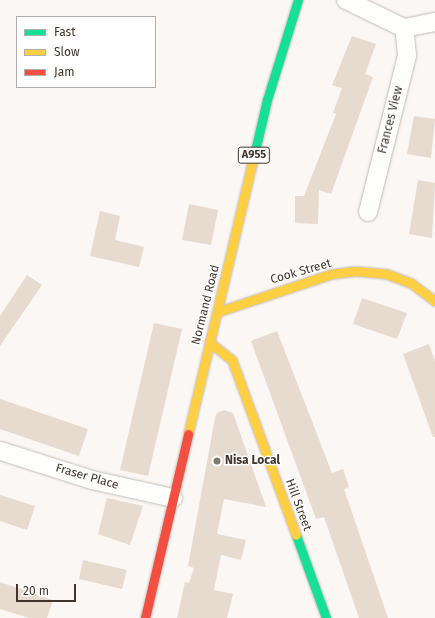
<!DOCTYPE html>
<html>
<head>
<meta charset="utf-8">
<style>
	body { margin:0 }
	#map { position:relative; width:435px; height:618px; overflow:hidden; background:#faf7f4; font-family:"Fira Sans",sans-serif }
	div>[style] { position:absolute }
	[style*='--x'] { left:calc(var(--x)*1px); top:calc(var(--y)*1px); width:calc(var(--w)*1px); rotate:calc(var(--a)*1deg) }
	.building>* { inset:0; background:#e7dbcf }
	.roads { filter:drop-shadow(0 0 1px #c1bcb6) drop-shadow(0 0 1px #c1bcb6) }
	.street>* { height:18px; margin:-9px; padding:0 9px; transform-origin:9px; border-radius:9px; background:#fefefd }
	.fast>* { height:9px; margin:-4.5px; padding:0 4.5px; transform-origin:4.5px; border-radius:4.5px; background:#16e098 }
	.slow>* { height:9px; margin:-4.5px; padding:0 4.5px; transform-origin:4.5px; border-radius:4.5px; background:#ffcf43 }
	.jam>* { height:9px; margin:-4.5px; padding:0 4.5px; transform-origin:4.5px; border-radius:4.5px; background:#f24e42 }
	.dots>* { width:11px; height:11px; translate:-50% -50%; box-sizing:border-box; border:2px solid #fff; border-radius:50% }
	span { translate:-50% -50%; white-space:nowrap; text-align:center; line-height:1.15; -webkit-text-stroke:3px #fff; paint-order:stroke }
	.shield-label span { padding:1px 3px; background:#fff; border:1px solid; border-radius:3px; -webkit-text-stroke-width:0 }
	.shield-label { font-size:11px; color:#3f352c; font-weight:700 }
	.street-label { font-size:12px; color:#3f352c }
	.poi-label { font-size:12px; color:#3f352c; font-weight:700 }
	.left { translate:0 -50%; text-align:left }
	.legend { position:absolute; left:16px; top:16px; width:140px; height:72px; box-sizing:border-box; background:#fff; border:1px solid #b2aeab; margin:0; padding:5px 7px; list-style:none; font-size:12px; color:#3f352c }
	.legend li { display:flex; align-items:center; gap:8px; height:20px }
	.legend b { width:20px; border:1px solid #b2aeab }
	.scale { position:absolute; left:16px; top:584px; width:60px; height:18px; box-sizing:border-box; border:2px solid #3f352c; border-top:0; padding-left:5px; font-size:12px; line-height:14px; white-space:nowrap; color:#3f352c; -webkit-text-stroke:3px #fff; paint-order:stroke }
</style>
</head>
<body>
<div id="map">
	<div class="building">
		<div style="clip-path:polygon(352px 36px,376px 44px,365px 74px,373px 77px,331px 194px,319px 190px,318px 224px,295px 223px,295px 196px,304px 196px,336px 114px,333px 113px,342px 88px,332px 85px)"></div>
		<div style="clip-path:polygon(414px 116px,435px 119px,431px 158px,407px 154px)"></div>
		<div style="clip-path:polygon(418px 180px,435px 183px,432px 238px,409px 234px)"></div>
		<div style="clip-path:polygon(189px 204px,218px 210px,211px 245px,182px 240px)"></div>
		<div style="clip-path:polygon(100px 211px,120px 216px,115px 240px,144px 247px,139px 267px,90px 256px)"></div>
		<div style="clip-path:polygon(27px 275px,42px 285px,0 346px,0 316px)"></div>
		<div style="clip-path:polygon(362px 298px,407px 313px,397px 339px,353px 324px)"></div>
		<div style="clip-path:polygon(154px 323px,182px 329px,148px 476px,120px 470px)"></div>
		<div style="clip-path:polygon(277px 331px,332px 473px,343px 469px,349px 487px,344px 489px,388px 618px,359px 618px,324px 517px,316px 519px,251px 341px)"></div>
		<div style="clip-path:polygon(429px 344px,435px 361px,435px 437px,433px 437px,403px 354px)"></div>
		<div style="clip-path:polygon(0 399px,88px 429px,79px 456px,0 429px)"></div>
		<div style="clip-path:polygon(224px 410px,233px 413px,266px 507px,224px 499px,217px 534px,246px 540px,241px 560px,221px 555px,214px 590px,233px 594px,227px 618px,177px 618px,185px 582px,189px 583px,194px 568px,188px 566px,215px 418px,217px 413px)"></div>
		<div style="clip-path:polygon(0 495px,35px 506px,27px 530px,0 521px)"></div>
		<div style="clip-path:polygon(107px 498px,143px 506px,130px 545px,98px 534px)"></div>
		<div style="clip-path:polygon(83px 560px,127px 570px,122px 589px,79px 579px)"></div>
		<div style="clip-path:polygon(0 582px,53px 600px,47px 618px,29px 618px,0 609px)"></div>
	</div>
	<div class="roads">
		<div class="street">
			<div style="--x:346;--y:0;--w:64;--a:25.8"></div>
			<div style="--x:404;--y:28;--w:32;--a:-11"></div>
			<div style="--x:368;--y:212;--w:162;--a:-76"></div>
			<div style="--x:407;--y:55;--w:27;--a:-96"></div>
			<div style="--x:1;--y:451;--w:96;--a:17.7"></div>
			<div style="--x:92;--y:480;--w:83;--a:12.5"></div>
		</div>
		<div class="fast">
			<div style="--x:255;--y:151;--w:52;--a:-76.8"></div>
			<div style="--x:267;--y:100;--w:105;--a:-72.8"></div>
			<div style="--x:296;--y:535;--w:88;--a:70.1"></div>
		</div>
		<div class="slow">
			<div style="--x:217;--y:312;--w:120;--a:-18.4"></div>
			<div style="--x:331;--y:274;--w:24;--a:-7"></div>
			<div style="--x:355;--y:271;--w:32;--a:5"></div>
			<div style="--x:387;--y:274;--w:26;--a:21"></div>
			<div style="--x:411;--y:283;--w:30;--a:37"></div>
			<div style="--x:209;--y:342;--w:29;--a:38"></div>
			<div style="--x:232;--y:360;--w:186;--a:69.9"></div>
			<div style="--x:188;--y:434;--w:291;--a:-76.7"></div>
		</div>
		<div class="jam">
			<div style="--x:145;--y:618;--w:189;--a:-76.8"></div>
		</div>
	</div>
	<div class="dots">
		<div style="left:217px;top:461px;background:#807972"></div>
	</div>
	<div class="shield-label">
		<span style="left:254px;top:155px">A955</span>
	</div>
	<div class="street-label">
		<span style="left:391px;top:120px;rotate:-76deg">Frances View</span>
		<span style="left:301px;top:272px;rotate:-16deg">Cook Street</span>
		<span style="left:206px;top:305px;rotate:-76deg">Normand Road</span>
		<span style="left:87px;top:477px;rotate:16deg">Fraser Place</span>
		<span style="left:298px;top:505px;rotate:70deg">Hill Street</span>
	</div>
	<div class="poi-label">
		<span class="left" style="left:225px;top:461px">Nisa Local</span>
	</div>
	<ul class="legend">
	<li><b style="height:5px;background:#16e098"></b>Fast</li>
	<li><b style="height:5px;background:#ffcf43"></b>Slow</li>
	<li><b style="height:5px;background:#f24e42"></b>Jam</li>
	</ul>
	<div class="scale">20 m</div>
</div>
</body>
</html>
